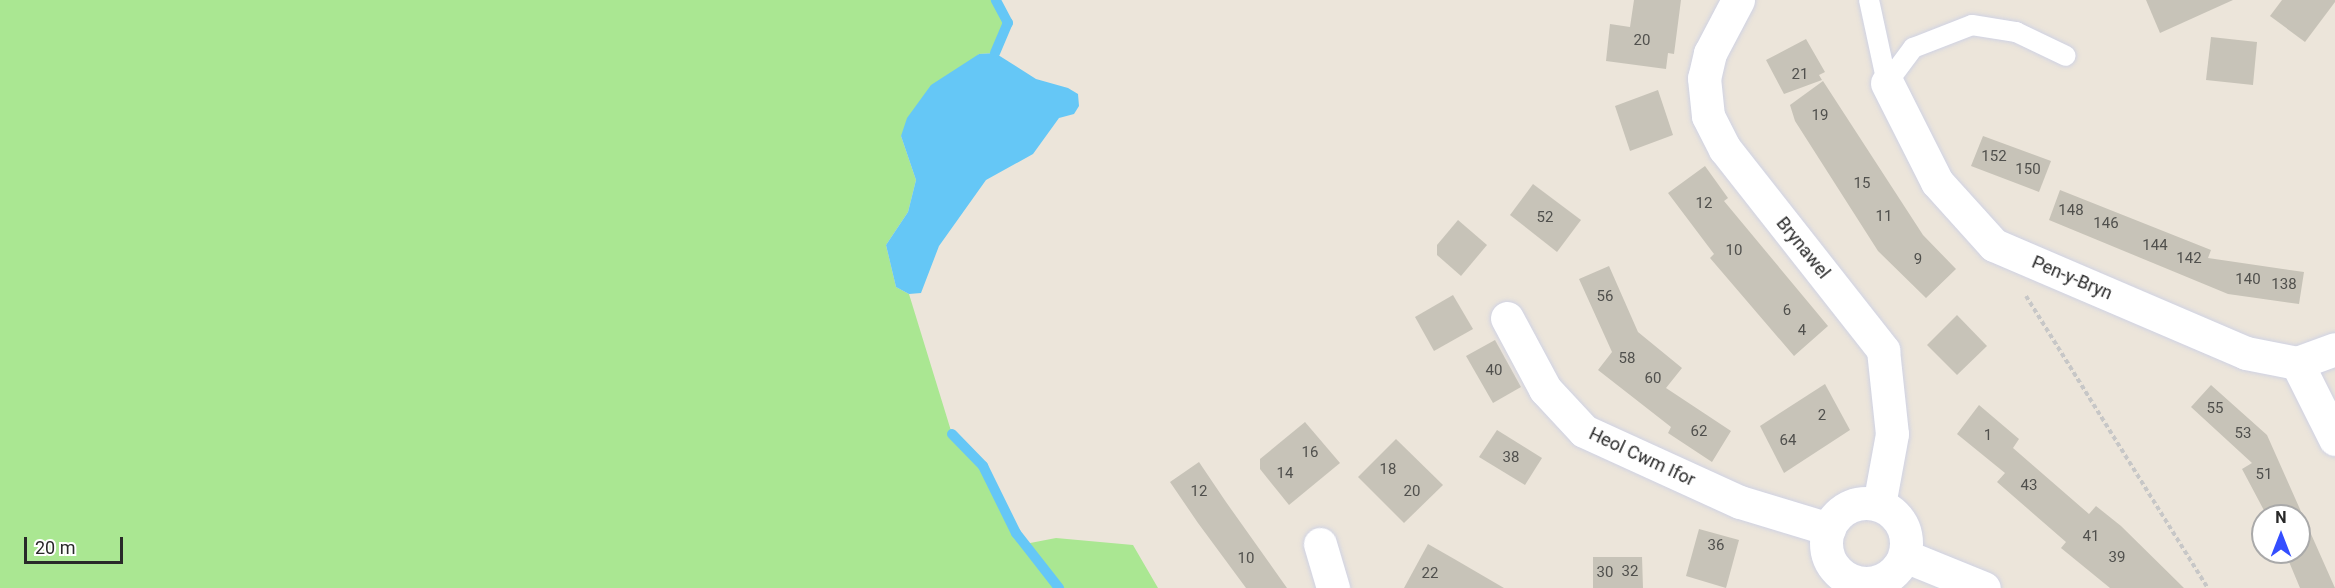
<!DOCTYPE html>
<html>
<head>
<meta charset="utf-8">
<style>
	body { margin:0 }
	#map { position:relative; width:2335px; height:588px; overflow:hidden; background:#ece5da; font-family:Roboto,sans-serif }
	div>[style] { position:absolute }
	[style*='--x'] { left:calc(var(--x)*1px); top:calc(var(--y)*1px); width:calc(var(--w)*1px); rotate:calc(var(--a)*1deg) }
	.green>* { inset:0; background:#aae792 }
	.water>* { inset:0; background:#65c7f6 }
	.stream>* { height:10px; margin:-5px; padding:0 5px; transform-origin:5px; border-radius:5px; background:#65c7f6 }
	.building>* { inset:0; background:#c7c3b8 }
	.path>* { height:4px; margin-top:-2px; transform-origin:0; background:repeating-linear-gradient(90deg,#c7c7c7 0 4.5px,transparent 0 7.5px) }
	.roads { filter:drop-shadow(0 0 2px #cfd2e3) drop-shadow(0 0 2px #cfd2e3) }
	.service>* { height:20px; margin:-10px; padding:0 10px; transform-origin:10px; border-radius:10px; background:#fff }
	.minor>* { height:33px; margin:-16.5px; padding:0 16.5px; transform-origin:16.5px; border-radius:16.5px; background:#fff }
	.minor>.ring { margin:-16.5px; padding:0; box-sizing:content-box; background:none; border:33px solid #fff; border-radius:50% }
	span { translate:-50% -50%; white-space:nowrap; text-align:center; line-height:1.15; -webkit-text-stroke:6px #fff; paint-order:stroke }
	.number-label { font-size:15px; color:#50504d }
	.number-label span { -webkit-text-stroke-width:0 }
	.street-label { font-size:18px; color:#292929 }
	.north { position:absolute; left:2251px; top:504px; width:60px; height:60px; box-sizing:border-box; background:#fff; border:2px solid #a9a9a9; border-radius:50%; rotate:0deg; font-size:16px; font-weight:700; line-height:24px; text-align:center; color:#292929 }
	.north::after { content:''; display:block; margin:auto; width:21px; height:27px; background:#344eff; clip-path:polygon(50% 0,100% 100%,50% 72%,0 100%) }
	.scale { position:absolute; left:24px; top:537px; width:99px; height:27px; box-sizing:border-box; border:3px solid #292929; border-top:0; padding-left:8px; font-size:18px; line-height:21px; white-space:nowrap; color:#292929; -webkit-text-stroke:4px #fff; paint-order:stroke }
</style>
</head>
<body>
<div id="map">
	<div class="green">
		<div style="clip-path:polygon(0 0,996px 0,1008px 23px,995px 53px,979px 54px,901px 136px,916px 180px,908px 212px,886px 245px,896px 287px,909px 294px,952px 434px,983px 466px,1025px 544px,1056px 538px,1133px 545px,1158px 588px,0 588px)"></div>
	</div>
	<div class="water">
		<div style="clip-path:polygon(995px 53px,1036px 79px,1068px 88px,1078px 94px,1079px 106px,1074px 114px,1059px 118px,1033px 154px,986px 180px,939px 246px,921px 293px,909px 294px,896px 287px,886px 245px,908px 212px,916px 180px,901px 136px,907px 118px,931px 85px,979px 54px)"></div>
	</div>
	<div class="stream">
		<div style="--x:995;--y:53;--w:33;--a:-67"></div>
		<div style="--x:1008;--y:23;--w:26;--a:-118"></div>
		<div style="--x:952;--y:434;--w:45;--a:45.9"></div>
		<div style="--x:983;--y:466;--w:75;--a:63.8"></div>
		<div style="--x:1016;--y:533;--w:70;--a:52"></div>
	</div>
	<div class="building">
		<div style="clip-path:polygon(1634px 0,1681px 0,1674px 54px,1668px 53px,1666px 69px,1606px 61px,1610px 24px,1630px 27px)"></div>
		<div style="clip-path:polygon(2146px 0,2233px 0,2160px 33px)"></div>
		<div style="clip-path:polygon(2282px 0,2335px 0,2335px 2px,2305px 42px,2270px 16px)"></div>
		<div style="clip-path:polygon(2211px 37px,2257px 42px,2253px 85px,2206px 80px)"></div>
		<div style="clip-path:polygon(1806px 39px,1825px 72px,1819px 75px,1822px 80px,1784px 94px,1766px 60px)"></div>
		<div style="clip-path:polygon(1823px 81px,1923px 235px,1956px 269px,1926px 298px,1878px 251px,1795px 121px,1790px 105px)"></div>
		<div style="clip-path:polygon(1658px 90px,1673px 135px,1630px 151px,1615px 106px)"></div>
		<div style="clip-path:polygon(1983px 136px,2051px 161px,2039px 192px,1971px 166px)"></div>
		<div style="clip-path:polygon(1705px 166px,1728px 198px,1724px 201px,1828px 326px,1794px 356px,1710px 258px,1714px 254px,1668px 193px)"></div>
		<div style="clip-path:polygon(1533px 184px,1581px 220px,1557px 252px,1510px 215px)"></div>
		<div style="clip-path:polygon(2060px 190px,2211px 250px,2208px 258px,2304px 272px,2299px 304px,2228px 294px,2049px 220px)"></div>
		<div style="clip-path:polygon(1458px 220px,1487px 245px,1461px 276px,1437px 255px,1437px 245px)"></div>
		<div style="clip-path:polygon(1609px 266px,1638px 332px,1682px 368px,1666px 388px,1731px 431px,1712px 462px,1668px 433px,1671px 427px,1598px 370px,1612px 352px,1579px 279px)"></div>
		<div style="clip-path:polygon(1453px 295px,1473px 329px,1434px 351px,1415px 317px)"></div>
		<div style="clip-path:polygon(1957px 315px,1987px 346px,1957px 375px,1927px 345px)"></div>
		<div style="clip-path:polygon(1495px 340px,1521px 387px,1493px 403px,1466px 356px)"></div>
		<div style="clip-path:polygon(1825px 384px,1850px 430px,1784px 473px,1760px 426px)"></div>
		<div style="clip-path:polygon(2211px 385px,2267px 435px,2335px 588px,2300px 588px,2285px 552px,2299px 552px,2299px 516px,2267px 516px,2242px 469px,2252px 463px,2191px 407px)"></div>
		<div style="clip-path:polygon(1979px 405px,2019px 439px,2013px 448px,2089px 514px,2096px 506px,2121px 526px,2184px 588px,2110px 588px,2061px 548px,2066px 542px,1997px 482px,2005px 473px,1957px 434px)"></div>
		<div style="clip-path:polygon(1305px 422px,1340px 463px,1289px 505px,1260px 469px,1260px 459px)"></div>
		<div style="clip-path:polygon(1497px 430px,1542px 458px,1525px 485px,1479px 457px)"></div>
		<div style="clip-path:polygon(1396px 439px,1443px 485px,1404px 523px,1358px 477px)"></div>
		<div style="clip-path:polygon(1199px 462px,1226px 502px,1287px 588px,1246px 588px,1198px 523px,1170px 482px)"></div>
		<div style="clip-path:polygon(1699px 529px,1739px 540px,1726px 588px,1686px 576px)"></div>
		<div style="clip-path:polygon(1428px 544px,1456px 560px,1504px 588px,1404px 588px)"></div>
		<div style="clip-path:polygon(1593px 557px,1642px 557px,1643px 588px,1593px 588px)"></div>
	</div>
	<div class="path">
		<div style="--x:2026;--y:296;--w:344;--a:58.1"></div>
	</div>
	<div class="roads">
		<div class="service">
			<div style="--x:1869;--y:0;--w:85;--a:77.8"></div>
			<div style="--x:1887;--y:83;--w:44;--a:-53.4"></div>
			<div style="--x:1913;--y:48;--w:63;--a:-21.3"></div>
			<div style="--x:1972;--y:25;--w:45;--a:9"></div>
			<div style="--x:2016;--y:32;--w:55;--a:25.6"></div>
		</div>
		<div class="minor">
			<div style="--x:1738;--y:0;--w:60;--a:117.8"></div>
			<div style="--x:1710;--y:53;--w:26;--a:103"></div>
			<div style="--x:1704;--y:78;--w:38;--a:84"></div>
			<div style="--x:1708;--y:116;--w:37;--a:63"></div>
			<div style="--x:1725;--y:149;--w:256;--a:51.8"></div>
			<div style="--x:1883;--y:350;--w:84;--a:83.9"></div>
			<div style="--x:1892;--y:434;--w:72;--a:100.4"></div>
			<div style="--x:1887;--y:83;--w:111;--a:63.2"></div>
			<div style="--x:1937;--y:182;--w:85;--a:47.9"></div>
			<div style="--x:1994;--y:245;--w:274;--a:23.2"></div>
			<div style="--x:2246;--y:353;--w:52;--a:11.1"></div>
			<div style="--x:2297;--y:363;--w:40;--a:-20.2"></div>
			<div style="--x:1507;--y:318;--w:81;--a:61.8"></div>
			<div style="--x:1545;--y:389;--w:57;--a:47.1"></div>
			<div style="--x:1584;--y:431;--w:171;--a:24.5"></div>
			<div style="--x:1740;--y:502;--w:93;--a:16.9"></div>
			<div style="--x:2297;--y:363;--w:85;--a:63.4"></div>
			<div class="ring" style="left:1826px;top:503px;width:47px;height:47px"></div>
			<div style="--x:1320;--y:544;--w:46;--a:73.5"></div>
			<div style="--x:1905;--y:556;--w:85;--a:22.1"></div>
		</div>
	</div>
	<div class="number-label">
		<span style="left:1642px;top:41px">20</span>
		<span style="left:1800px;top:75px">21</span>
		<span style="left:1820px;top:116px">19</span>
		<span style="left:1994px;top:157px">152</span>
		<span style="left:2028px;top:170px">150</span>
		<span style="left:1862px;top:184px">15</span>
		<span style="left:1704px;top:204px">12</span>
		<span style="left:2071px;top:211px">148</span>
		<span style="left:1884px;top:217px">11</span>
		<span style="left:1545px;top:218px">52</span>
		<span style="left:2106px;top:224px">146</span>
		<span style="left:2155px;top:246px">144</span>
		<span style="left:1734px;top:251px">10</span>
		<span style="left:2189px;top:259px">142</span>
		<span style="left:1918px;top:260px">9</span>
		<span style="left:2248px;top:280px">140</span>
		<span style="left:2284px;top:285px">138</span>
		<span style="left:1605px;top:297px">56</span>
		<span style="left:1787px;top:311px">6</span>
		<span style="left:1802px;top:331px">4</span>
		<span style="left:1627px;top:359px">58</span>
		<span style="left:1494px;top:371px">40</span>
		<span style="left:1653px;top:379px">60</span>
		<span style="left:2215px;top:409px">55</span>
		<span style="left:1822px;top:416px">2</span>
		<span style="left:1699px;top:432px">62</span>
		<span style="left:2243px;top:434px">53</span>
		<span style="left:1988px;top:436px">1</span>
		<span style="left:1788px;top:441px">64</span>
		<span style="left:1310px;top:453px">16</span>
		<span style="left:1511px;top:458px">38</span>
		<span style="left:1388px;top:470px">18</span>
		<span style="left:1285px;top:474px">14</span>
		<span style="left:2264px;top:475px">51</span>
		<span style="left:2029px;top:486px">43</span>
		<span style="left:1199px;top:492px">12</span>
		<span style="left:1412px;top:492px">20</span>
		<span style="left:2091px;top:537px">41</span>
		<span style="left:1716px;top:546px">36</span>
		<span style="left:2117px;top:558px">39</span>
		<span style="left:1246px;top:559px">10</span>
		<span style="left:1630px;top:572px">32</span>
		<span style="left:1605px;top:573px">30</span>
		<span style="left:1430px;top:574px">22</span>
	</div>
	<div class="street-label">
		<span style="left:1803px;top:248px;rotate:51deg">Brynawel</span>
		<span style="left:2072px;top:278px;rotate:23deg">Pen-y-Bryn</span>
		<span style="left:1642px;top:457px;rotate:25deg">Heol Cwm Ifor</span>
	</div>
	<div class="north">N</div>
	<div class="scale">20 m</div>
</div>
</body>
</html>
